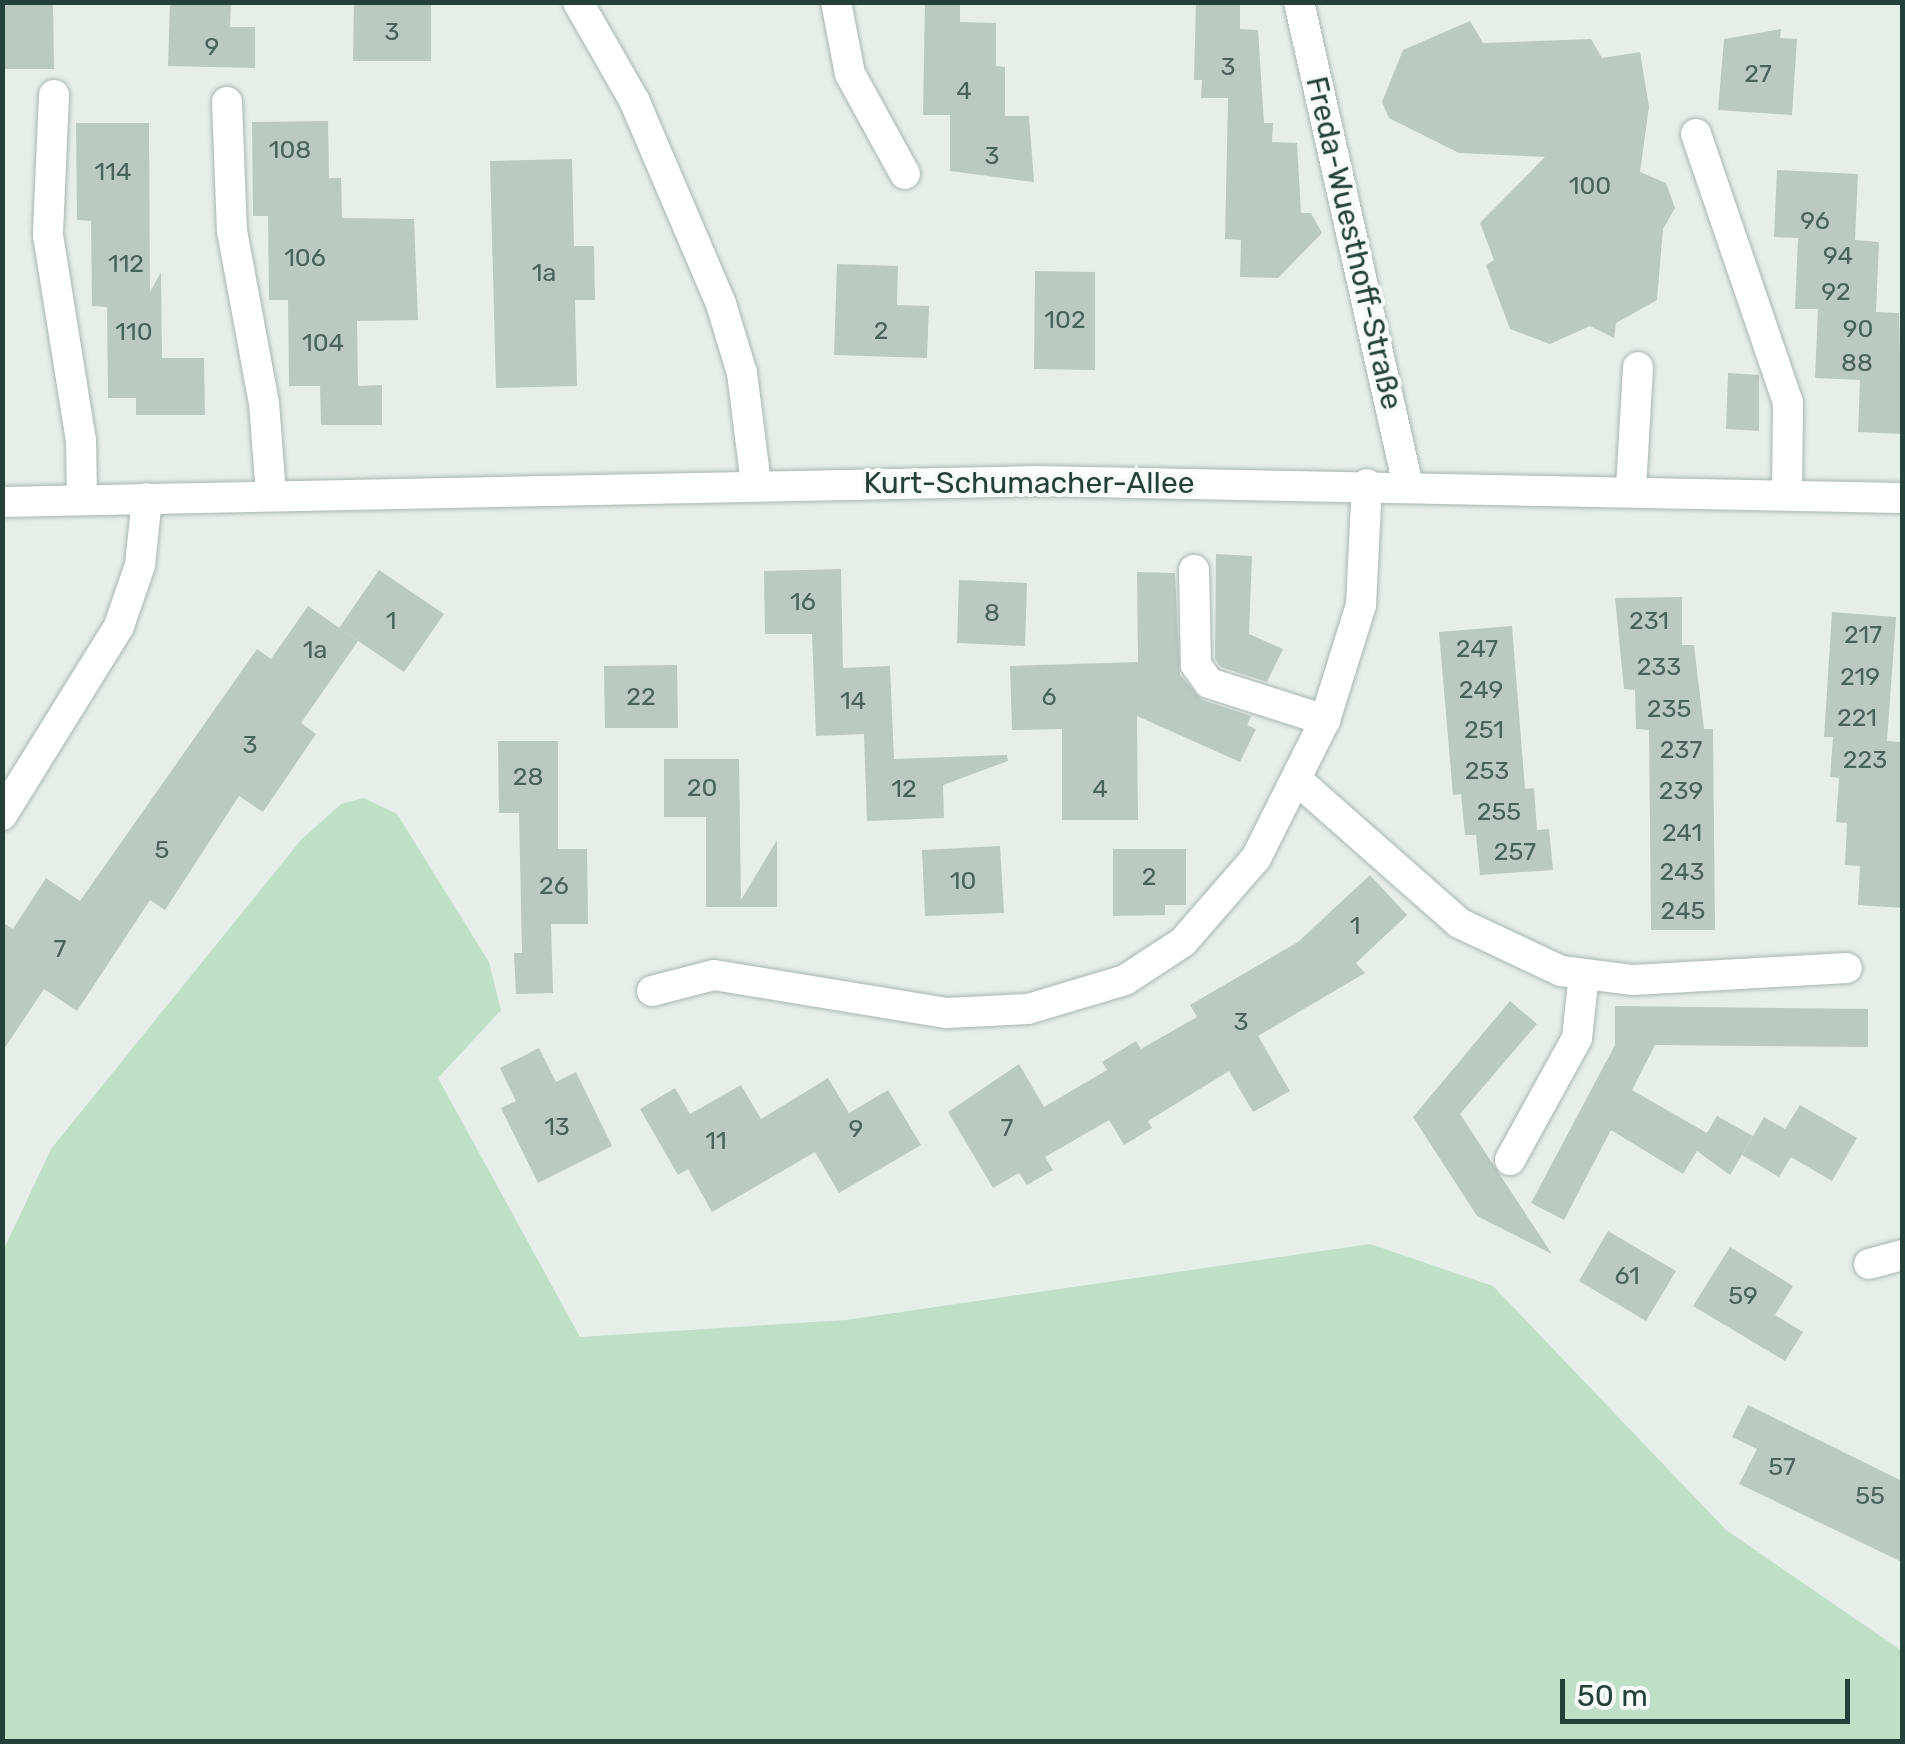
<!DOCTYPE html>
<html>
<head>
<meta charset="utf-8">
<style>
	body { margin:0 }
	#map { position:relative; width:1905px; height:1744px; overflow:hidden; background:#e6eeea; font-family:Rubik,sans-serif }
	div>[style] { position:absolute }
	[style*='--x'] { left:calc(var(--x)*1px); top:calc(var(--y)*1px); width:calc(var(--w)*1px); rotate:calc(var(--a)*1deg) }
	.green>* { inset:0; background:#bfdfc7 }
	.building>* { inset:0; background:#bbc9c3 }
	.roads { filter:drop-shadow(0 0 2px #a8b6b1) drop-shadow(0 0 2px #a8b6b1) }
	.minor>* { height:30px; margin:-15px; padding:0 15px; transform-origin:15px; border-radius:15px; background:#fff }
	span { translate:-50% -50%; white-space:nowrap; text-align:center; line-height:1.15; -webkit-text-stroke:8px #f6fbf8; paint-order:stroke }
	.number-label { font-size:25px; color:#4a625c }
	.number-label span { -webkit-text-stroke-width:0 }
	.street-label { font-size:30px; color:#254039 }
	.frame { position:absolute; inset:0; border:5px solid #254039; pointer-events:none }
	.scale { position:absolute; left:1560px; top:1679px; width:290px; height:45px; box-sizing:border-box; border:5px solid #254039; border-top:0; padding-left:12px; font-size:30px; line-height:35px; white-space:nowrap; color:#254039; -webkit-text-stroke:8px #f6fbf8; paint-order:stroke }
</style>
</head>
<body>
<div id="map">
	<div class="green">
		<div style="clip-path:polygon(364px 798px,397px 814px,489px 962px,501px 1010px,438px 1078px,580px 1337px,846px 1320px,1370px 1244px,1493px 1286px,1726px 1530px,1902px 1651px,1902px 1741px,3px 1741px,3px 1251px,51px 1149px,301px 840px,341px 804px)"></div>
	</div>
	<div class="building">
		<div style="clip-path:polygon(2px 2px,53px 2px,54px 69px,2px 69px)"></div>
		<div style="clip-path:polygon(170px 2px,231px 2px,230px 27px,255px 27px,255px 68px,168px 66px)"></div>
		<div style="clip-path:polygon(354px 2px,431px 2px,431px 61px,353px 61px)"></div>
		<div style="clip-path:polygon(925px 2px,960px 2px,960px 22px,996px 23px,996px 66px,1005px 67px,1005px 116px,1029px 116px,1034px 182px,950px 171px,950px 115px,923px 115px)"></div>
		<div style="clip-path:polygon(1196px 2px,1240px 2px,1240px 29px,1258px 30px,1264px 123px,1273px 123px,1272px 142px,1297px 143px,1301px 213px,1311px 213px,1322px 233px,1278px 278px,1240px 277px,1241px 240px,1225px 239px,1228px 98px,1201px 98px,1202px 80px,1194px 80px)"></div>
		<div style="clip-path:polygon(1470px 21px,1483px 43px,1591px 39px,1602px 58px,1640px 52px,1649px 107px,1640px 172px,1666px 183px,1675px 208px,1663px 229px,1657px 300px,1616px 323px,1614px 338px,1590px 326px,1550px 344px,1510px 329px,1486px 265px,1494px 260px,1480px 223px,1545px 157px,1459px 153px,1389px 118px,1382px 102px,1403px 50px)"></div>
		<div style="clip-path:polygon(1781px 29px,1780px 38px,1797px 39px,1792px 115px,1718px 110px,1724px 39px)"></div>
		<div style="clip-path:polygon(328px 121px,329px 178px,341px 178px,342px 218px,414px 219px,418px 320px,357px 321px,358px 386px,382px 385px,382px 425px,321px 425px,320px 386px,289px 386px,288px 300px,269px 300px,268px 216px,253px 216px,252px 122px)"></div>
		<div style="clip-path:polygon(76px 123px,149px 123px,150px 292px,161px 272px,162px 358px,204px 358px,205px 415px,136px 415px,136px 398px,108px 398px,107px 307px,92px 306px,91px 221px,77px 220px)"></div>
		<div style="clip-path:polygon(572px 159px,574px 246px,594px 246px,595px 300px,575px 300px,577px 386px,496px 388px,490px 161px)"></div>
		<div style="clip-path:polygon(1777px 170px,1858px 174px,1855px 240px,1879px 242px,1876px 312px,1899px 313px,1902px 434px,1858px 432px,1860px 380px,1815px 378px,1818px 309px,1795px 309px,1798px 238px,1774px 237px)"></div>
		<div style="clip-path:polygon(837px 264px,898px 266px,897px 305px,929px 306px,927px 358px,834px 355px)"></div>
		<div style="clip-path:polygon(1035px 271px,1095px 272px,1095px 370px,1034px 369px)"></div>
		<div style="clip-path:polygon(1728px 373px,1759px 375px,1759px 431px,1726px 429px)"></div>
		<div style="clip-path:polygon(1216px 554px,1252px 556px,1249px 634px,1283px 649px,1267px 682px,1221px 667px,1215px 659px)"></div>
		<div style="clip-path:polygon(841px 569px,843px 668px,890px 666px,894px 759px,1007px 755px,1008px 761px,943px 785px,944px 818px,867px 821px,864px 734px,816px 736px,812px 634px,765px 634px,764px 571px)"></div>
		<div style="clip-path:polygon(379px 570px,444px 614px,404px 672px,339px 628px)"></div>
		<div style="clip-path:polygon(1137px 572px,1175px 573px,1180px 675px,1202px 700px,1251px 716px,1247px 725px,1256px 729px,1240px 762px,1137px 716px,1138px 820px,1062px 820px,1062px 729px,1012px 730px,1010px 666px,1138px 662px)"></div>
		<div style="clip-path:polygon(959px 580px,1027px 583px,1025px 646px,957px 643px)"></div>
		<div style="clip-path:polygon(1682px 597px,1682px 645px,1694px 645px,1704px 729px,1713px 729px,1715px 930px,1651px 930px,1649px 730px,1636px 729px,1635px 690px,1624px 689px,1615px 598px)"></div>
		<div style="clip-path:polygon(308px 606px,358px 641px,301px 723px,316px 734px,263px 812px,239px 796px,165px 910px,150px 900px,77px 1011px,44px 989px,2px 1052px,2px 922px,13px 929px,46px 878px,80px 901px,257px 649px,271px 659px)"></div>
		<div style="clip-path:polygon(1832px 612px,1896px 617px,1887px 741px,1901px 742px,1902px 908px,1858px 905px,1860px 866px,1845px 865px,1847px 823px,1836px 822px,1839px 778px,1830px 777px,1833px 737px,1824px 737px)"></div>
		<div style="clip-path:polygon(1512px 626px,1525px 789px,1534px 788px,1537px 830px,1549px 829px,1553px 870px,1480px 875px,1476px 835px,1465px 835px,1461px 794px,1453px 795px,1439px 632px)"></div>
		<div style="clip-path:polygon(677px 665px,678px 728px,605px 728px,604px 666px)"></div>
		<div style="clip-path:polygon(498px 741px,558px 741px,558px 849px,587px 849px,588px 924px,551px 924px,553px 993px,516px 994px,514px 953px,522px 953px,519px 813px,499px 813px)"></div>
		<div style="clip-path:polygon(664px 759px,739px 759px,741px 900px,777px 840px,777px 907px,706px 907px,706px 817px,664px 817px)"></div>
		<div style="clip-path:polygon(1000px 846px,1004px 913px,925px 916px,922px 850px)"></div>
		<div style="clip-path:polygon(1113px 849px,1186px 849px,1186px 905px,1165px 905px,1165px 915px,1113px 916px)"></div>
		<div style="clip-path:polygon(1370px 875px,1407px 915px,1356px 963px,1365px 973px,1258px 1036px,1290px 1091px,1253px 1112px,1229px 1071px,1148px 1121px,1152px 1128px,1124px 1145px,1109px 1120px,1045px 1157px,1053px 1170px,1027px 1185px,1019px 1173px,993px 1188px,948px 1112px,1019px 1064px,1044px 1107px,1107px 1070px,1102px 1062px,1136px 1041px,1141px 1049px,1197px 1017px,1190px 1005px,1298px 942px)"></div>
		<div style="clip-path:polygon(1510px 1001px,1537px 1024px,1460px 1114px,1552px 1254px,1477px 1216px,1413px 1117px)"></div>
		<div style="clip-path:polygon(1615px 1006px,1868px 1009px,1868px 1047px,1655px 1045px,1632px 1090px,1707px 1133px,1717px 1116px,1753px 1136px,1730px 1175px,1697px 1151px,1683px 1174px,1611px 1130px,1564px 1220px,1531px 1203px,1615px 1045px)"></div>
		<div style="clip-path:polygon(539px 1048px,556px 1082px,576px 1072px,612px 1146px,538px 1183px,501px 1108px,516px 1101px,500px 1068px)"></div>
		<div style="clip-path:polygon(828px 1078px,849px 1113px,888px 1090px,921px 1145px,839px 1193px,815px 1152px,712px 1212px,688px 1169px,678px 1175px,640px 1109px,675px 1088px,690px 1114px,741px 1085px,761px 1119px)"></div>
		<div style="clip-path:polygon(1800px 1105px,1857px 1138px,1832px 1181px,1791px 1157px,1779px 1177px,1742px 1155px,1764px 1117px,1785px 1129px)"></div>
		<div style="clip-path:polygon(1608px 1231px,1676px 1271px,1646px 1321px,1579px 1281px)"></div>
		<div style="clip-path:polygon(1730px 1247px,1793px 1286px,1775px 1315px,1803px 1332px,1785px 1361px,1693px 1306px)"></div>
		<div style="clip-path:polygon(1748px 1405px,1902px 1481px,1902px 1562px,1739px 1484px,1757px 1449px,1732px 1437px)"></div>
	</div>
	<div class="roads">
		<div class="minor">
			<div style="--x:578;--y:2;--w:113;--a:60.3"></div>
			<div style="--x:634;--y:100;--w:222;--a:66.9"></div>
			<div style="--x:721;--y:304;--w:72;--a:73.1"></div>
			<div style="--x:742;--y:373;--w:112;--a:82.8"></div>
			<div style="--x:836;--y:2;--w:73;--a:79"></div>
			<div style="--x:850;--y:74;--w:114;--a:61.2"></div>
			<div style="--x:1299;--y:2;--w:494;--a:77.3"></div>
			<div style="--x:54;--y:95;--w:140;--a:92.5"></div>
			<div style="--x:48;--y:235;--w:208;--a:80.9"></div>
			<div style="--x:81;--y:440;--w:60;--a:89"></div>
			<div style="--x:227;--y:102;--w:129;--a:87.8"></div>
			<div style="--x:232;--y:231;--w:175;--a:79.5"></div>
			<div style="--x:264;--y:403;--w:92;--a:85.6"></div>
			<div style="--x:1696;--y:134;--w:283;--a:71.1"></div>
			<div style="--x:1788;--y:402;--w:92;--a:90.6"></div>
			<div style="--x:1631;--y:489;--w:122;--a:-86.7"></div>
			<div style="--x:2;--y:502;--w:1035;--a:-1.16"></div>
			<div style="--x:1037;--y:481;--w:865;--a:1.13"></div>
			<div style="--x:1194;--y:570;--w:95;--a:88.8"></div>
			<div style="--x:1196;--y:665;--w:22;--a:54"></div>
			<div style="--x:1209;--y:683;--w:122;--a:17.7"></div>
			<div style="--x:1297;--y:780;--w:216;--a:41.4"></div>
			<div style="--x:1459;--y:923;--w:113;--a:25.2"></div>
			<div style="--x:1561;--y:971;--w:73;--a:7.1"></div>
			<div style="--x:1633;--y:980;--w:214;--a:-3.2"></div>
			<div style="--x:2;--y:815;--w:222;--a:-58.2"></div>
			<div style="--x:119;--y:626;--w:65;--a:-71"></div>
			<div style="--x:140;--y:565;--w:67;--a:-84"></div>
			<div style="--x:652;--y:991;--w:64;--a:-14.5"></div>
			<div style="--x:714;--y:975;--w:236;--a:9.3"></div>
			<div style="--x:947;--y:1013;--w:81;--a:-2.8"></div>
			<div style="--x:1028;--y:1009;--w:101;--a:-16.6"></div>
			<div style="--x:1125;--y:980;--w:69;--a:-33.2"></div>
			<div style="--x:1183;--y:942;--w:111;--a:-49"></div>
			<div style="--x:1256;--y:858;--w:154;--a:-63.4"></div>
			<div style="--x:1325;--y:720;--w:121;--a:-72.6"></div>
			<div style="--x:1361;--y:605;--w:121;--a:-87.2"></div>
			<div style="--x:1510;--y:1160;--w:139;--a:-61.2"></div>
			<div style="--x:1577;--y:1038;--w:64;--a:-83.8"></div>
			<div style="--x:1869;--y:1264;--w:34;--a:-15"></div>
		</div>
	</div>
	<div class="number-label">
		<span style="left:392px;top:32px">3</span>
		<span style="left:212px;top:47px">9</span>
		<span style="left:1228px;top:67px">3</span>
		<span style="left:1758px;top:74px">27</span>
		<span style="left:964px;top:91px">4</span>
		<span style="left:290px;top:150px">108</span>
		<span style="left:992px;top:156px">3</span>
		<span style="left:113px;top:172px">114</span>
		<span style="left:1590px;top:186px">100</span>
		<span style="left:1815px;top:221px">96</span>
		<span style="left:1838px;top:256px">94</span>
		<span style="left:305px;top:258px">106</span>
		<span style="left:126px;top:264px">112</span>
		<span style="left:544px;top:273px">1a</span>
		<span style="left:1836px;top:292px">92</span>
		<span style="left:1065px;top:320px">102</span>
		<span style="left:1858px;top:329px">90</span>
		<span style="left:881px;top:331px">2</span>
		<span style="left:134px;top:332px">110</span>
		<span style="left:323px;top:343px">104</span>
		<span style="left:1857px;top:363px">88</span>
		<span style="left:803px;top:602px">16</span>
		<span style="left:992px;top:613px">8</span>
		<span style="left:391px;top:621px">1</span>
		<span style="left:1649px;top:621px">231</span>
		<span style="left:1863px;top:635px">217</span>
		<span style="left:1477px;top:649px">247</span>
		<span style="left:315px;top:650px">1a</span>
		<span style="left:1659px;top:667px">233</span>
		<span style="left:1860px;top:677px">219</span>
		<span style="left:1481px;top:690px">249</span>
		<span style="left:641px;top:697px">22</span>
		<span style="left:1049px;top:697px">6</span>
		<span style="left:853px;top:701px">14</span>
		<span style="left:1669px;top:709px">235</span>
		<span style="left:1857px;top:718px">221</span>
		<span style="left:1484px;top:730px">251</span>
		<span style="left:250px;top:745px">3</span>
		<span style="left:1681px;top:750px">237</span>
		<span style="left:1865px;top:760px">223</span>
		<span style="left:1487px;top:771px">253</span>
		<span style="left:528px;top:777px">28</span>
		<span style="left:702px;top:788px">20</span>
		<span style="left:904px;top:789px">12</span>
		<span style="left:1100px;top:789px">4</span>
		<span style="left:1681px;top:791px">239</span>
		<span style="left:1499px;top:812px">255</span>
		<span style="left:1682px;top:833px">241</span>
		<span style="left:162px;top:850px">5</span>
		<span style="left:1515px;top:852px">257</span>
		<span style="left:1682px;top:872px">243</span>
		<span style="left:1149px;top:877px">2</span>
		<span style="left:963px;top:881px">10</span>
		<span style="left:554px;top:886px">26</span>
		<span style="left:1683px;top:911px">245</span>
		<span style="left:1355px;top:926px">1</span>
		<span style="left:60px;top:949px">7</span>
		<span style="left:1241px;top:1022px">3</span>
		<span style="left:557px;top:1127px">13</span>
		<span style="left:1007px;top:1128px">7</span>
		<span style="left:856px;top:1129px">9</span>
		<span style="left:716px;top:1141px">11</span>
		<span style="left:1627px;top:1276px">61</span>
		<span style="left:1743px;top:1296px">59</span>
		<span style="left:1782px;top:1467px">57</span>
		<span style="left:1870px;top:1496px">55</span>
	</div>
	<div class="street-label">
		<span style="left:1354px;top:243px;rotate:77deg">Freda-Wuesthoff-Straße</span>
		<span style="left:1029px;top:483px">Kurt-Schumacher-Allee</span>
	</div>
	<div class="frame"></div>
	<div class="scale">50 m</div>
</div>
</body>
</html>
